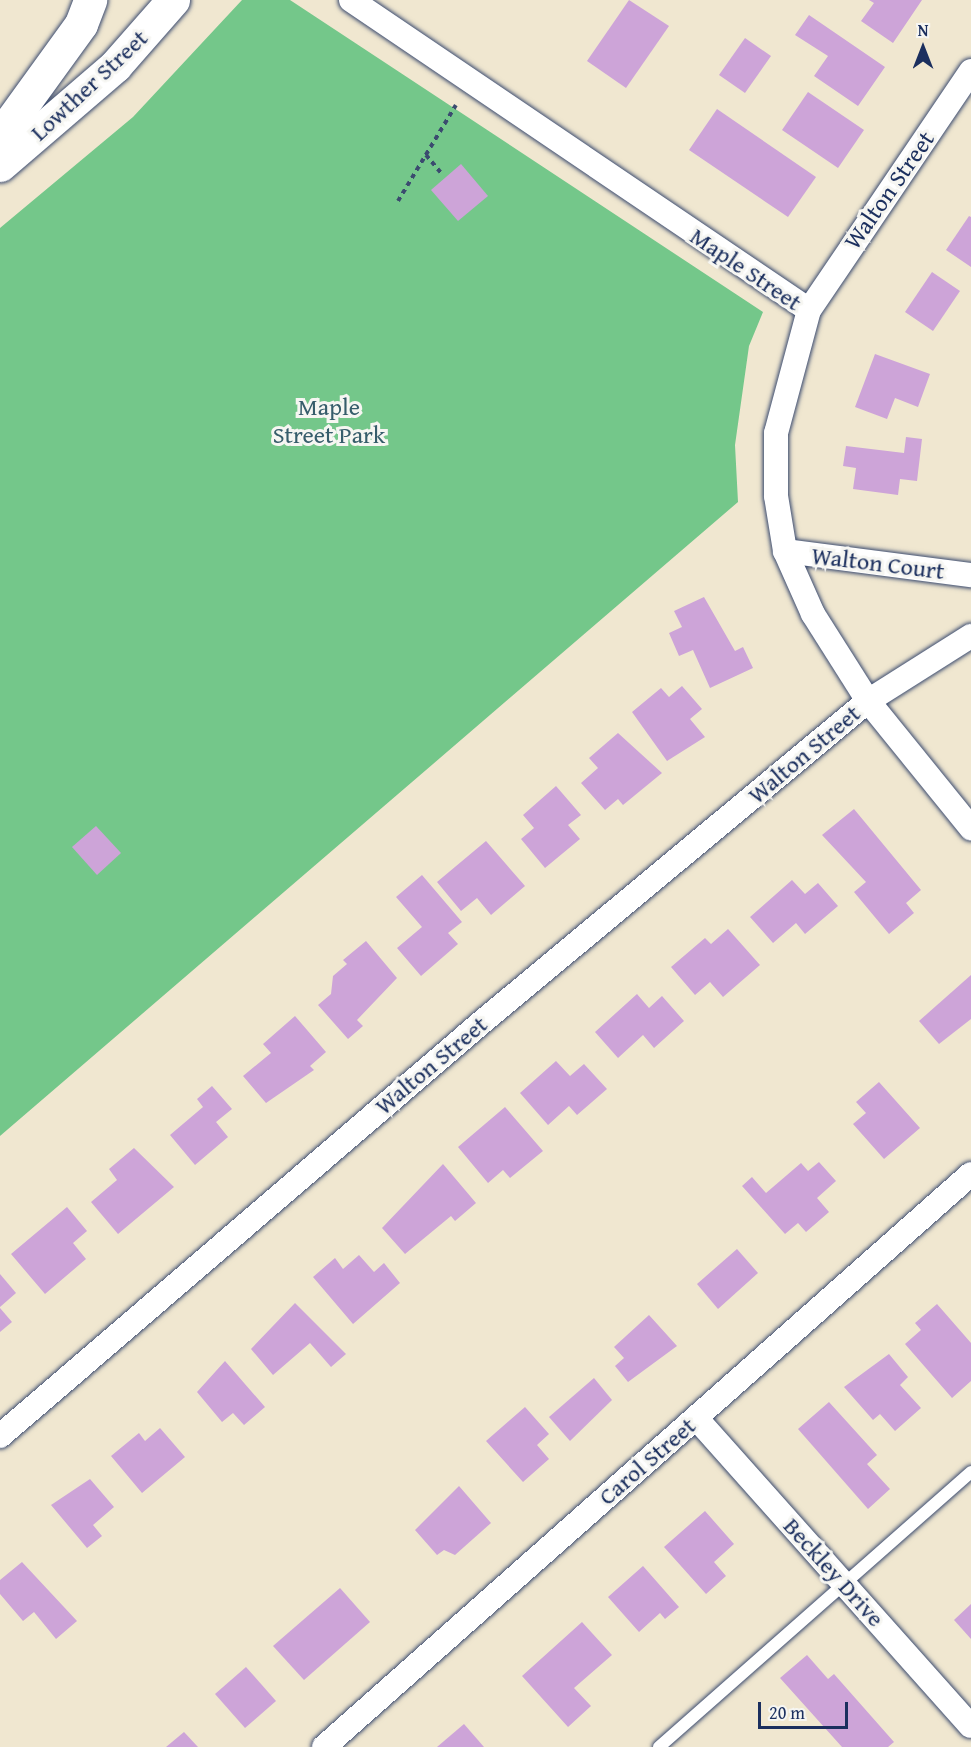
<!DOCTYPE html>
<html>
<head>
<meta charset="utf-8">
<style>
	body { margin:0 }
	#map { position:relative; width:971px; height:1747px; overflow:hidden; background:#f0e7d0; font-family:"Gentium Book Plus",serif }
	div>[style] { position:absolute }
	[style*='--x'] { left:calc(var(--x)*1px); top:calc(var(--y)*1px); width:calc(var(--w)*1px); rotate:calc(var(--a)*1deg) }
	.green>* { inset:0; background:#74c78a }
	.building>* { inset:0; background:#cda4d8 }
	.path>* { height:4px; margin-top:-2px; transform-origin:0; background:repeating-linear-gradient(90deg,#3b4b6f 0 4.5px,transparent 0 9px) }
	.roads { filter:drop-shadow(0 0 2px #3b4b6f) drop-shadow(0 0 2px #3b4b6f) }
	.service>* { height:12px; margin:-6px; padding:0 6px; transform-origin:6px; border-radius:6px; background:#fff }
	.minor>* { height:24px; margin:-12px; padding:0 12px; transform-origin:12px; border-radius:12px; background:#fff }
	.secondary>* { height:33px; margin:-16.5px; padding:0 16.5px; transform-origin:16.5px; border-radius:16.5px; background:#fff }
	.motorway>* { height:33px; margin:-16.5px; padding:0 16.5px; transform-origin:16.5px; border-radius:16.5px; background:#fff }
	span { translate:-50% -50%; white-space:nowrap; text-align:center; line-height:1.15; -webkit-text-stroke:6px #f6f6f2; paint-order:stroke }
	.street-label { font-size:24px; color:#1b2f5e }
	.park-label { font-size:24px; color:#365d6b }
	.north { position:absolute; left:893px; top:18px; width:60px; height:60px; -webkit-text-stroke:4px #f6f6f2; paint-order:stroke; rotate:0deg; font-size:16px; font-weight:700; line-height:24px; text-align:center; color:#1b2f5e }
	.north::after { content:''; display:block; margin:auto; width:21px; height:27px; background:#1b2f5e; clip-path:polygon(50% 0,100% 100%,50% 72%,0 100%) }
	.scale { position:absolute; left:758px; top:1702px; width:90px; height:27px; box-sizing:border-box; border:3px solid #1b2f5e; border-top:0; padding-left:8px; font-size:18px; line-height:21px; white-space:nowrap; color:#1b2f5e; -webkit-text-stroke:4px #f6f6f2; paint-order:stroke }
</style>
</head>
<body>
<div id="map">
	<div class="green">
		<div style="clip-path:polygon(242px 0,290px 0,763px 312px,749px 346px,735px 445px,738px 502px,0 1136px,0 228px,133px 117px)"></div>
	</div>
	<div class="building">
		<div style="clip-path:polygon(629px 0,669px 26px,626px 88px,587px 61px)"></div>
		<div style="clip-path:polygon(869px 0,922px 0,893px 43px,861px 21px,874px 3px)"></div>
		<div style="clip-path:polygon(809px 15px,885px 67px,858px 106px,814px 76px,828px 56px,795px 35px)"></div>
		<div style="clip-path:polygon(745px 38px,771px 56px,745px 93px,719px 75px)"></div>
		<div style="clip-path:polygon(808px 92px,864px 130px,838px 168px,782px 130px)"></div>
		<div style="clip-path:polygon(717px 109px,816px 177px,788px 217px,689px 150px)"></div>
		<div style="clip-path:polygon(461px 164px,488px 196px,458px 221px,431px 190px)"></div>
		<div style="clip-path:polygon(969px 216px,971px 217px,971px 267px,946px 250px)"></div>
		<div style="clip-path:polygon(932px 272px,960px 291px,933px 331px,905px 312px)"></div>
		<div style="clip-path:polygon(875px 354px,930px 374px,918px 407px,895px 398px,887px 419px,855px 407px)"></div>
		<div style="clip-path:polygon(906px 437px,922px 439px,917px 481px,900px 479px,898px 495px,853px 489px,856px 468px,843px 466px,846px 446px,904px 453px)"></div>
		<div style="clip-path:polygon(704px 597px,735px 651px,743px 647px,753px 668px,710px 688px,693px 650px,679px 656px,669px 633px,682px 627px,674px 611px)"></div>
		<div style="clip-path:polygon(682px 686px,702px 709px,690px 719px,705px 737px,667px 761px,632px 712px,661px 688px,669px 697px)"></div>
		<div style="clip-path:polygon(618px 733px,662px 773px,623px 805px,618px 799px,605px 810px,581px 783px,598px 768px,589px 758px)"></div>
		<div style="clip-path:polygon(556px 786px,581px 815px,568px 825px,580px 839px,545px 868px,521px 839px,534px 828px,523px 815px)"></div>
		<div style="clip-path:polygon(854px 809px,921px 890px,906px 903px,914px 913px,889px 934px,854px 892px,866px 882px,822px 835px)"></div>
		<div style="clip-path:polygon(96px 826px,121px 853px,97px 875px,72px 847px)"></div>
		<div style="clip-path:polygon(486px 841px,525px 886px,491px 915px,477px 898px,461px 911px,437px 882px)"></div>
		<div style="clip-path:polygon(422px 875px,462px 922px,448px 933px,458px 944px,421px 976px,397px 948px,422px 927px,396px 897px)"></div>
		<div style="clip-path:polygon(792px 880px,805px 894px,818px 883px,838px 906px,805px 934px,796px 923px,773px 943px,750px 917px)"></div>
		<div style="clip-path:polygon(728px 929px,760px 965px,723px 997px,710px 982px,695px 995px,671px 967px,705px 938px,711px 944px)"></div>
		<div style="clip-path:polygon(366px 941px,397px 978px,357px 1020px,363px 1026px,348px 1039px,318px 1005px,331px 994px,333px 976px,347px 964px,343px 960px)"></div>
		<div style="clip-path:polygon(971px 975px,971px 1019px,939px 1044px,919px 1021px)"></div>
		<div style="clip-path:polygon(637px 994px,649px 1008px,662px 996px,684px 1021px,654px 1048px,643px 1035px,618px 1058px,595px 1032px)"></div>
		<div style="clip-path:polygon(295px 1016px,326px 1052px,310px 1066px,314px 1070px,266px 1103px,243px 1076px,271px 1053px,263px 1044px)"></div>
		<div style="clip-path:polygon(556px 1061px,570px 1076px,584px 1064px,607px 1089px,577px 1115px,569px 1106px,548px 1125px,520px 1093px)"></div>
		<div style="clip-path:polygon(879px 1082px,920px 1128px,884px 1159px,853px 1124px,866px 1113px,856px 1102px)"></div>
		<div style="clip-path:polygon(212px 1086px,232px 1109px,216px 1122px,228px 1137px,195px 1165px,170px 1135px,203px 1107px,197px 1099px)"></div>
		<div style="clip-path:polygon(505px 1107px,543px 1151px,510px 1178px,503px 1170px,488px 1183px,458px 1147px)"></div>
		<div style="clip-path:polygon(134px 1148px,174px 1187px,118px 1234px,91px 1202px,117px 1180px,109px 1169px)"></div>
		<div style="clip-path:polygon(819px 1162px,836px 1181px,817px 1198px,829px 1212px,806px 1232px,798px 1223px,785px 1234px,742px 1186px,752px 1177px,766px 1193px,801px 1163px,808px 1171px)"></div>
		<div style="clip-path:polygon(443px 1164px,476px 1203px,455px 1221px,451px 1216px,405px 1254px,382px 1228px)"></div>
		<div style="clip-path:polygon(67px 1207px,87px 1231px,73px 1243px,86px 1259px,45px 1294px,11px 1254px)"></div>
		<div style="clip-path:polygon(737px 1249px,758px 1273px,718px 1309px,697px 1284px)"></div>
		<div style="clip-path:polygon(359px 1255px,374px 1272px,384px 1263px,400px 1283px,353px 1324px,313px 1277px,335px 1258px,343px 1269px)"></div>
		<div style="clip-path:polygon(0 1274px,16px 1293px,0 1307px)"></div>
		<div style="clip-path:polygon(295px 1303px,346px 1354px,331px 1367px,310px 1343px,273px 1375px,251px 1349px)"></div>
		<div style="clip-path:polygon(937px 1304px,971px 1343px,971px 1381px,952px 1398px,905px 1344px,921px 1330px,915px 1323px)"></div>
		<div style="clip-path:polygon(0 1308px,12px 1322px,0 1332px)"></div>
		<div style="clip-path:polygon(649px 1315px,677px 1346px,628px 1382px,615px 1366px,624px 1358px,614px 1347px)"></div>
		<div style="clip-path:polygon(889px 1354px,908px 1377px,900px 1385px,921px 1408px,895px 1431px,880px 1414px,873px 1420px,844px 1387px)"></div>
		<div style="clip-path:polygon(225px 1361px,265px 1407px,244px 1425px,233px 1413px,222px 1422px,197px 1392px)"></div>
		<div style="clip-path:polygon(594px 1378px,612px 1400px,570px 1441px,549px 1417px)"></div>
		<div style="clip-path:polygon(829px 1402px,877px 1455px,867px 1464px,890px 1489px,868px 1509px,798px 1429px)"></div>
		<div style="clip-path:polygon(525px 1407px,549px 1434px,537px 1445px,549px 1459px,523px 1482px,486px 1441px)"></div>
		<div style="clip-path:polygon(160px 1428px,185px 1457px,142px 1493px,111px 1456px,139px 1433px,145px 1441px)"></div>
		<div style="clip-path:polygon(90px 1479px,114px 1507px,93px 1525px,102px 1536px,87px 1548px,51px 1505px)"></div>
		<div style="clip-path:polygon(459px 1486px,491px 1523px,455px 1555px,444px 1550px,437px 1555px,415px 1530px)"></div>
		<div style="clip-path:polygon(705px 1511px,734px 1544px,714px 1562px,726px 1576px,706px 1594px,664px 1547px)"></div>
		<div style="clip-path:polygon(22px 1562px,77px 1621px,56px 1639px,34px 1612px,23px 1621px,0 1594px,0 1580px)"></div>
		<div style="clip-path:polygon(643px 1566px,679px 1607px,665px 1619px,660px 1613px,639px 1632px,608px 1597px)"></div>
		<div style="clip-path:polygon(340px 1588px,370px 1622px,304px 1680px,273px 1646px)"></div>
		<div style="clip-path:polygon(971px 1604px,971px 1639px,954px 1620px)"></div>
		<div style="clip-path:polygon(582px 1622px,612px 1655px,574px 1688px,591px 1706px,568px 1727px,522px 1676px)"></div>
		<div style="clip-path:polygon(807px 1655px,828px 1679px,834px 1674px,894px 1742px,888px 1747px,842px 1747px,780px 1678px)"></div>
		<div style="clip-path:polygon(246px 1667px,276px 1701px,245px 1728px,215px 1694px)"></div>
		<div style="clip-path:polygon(464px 1724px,484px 1747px,437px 1747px)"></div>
		<div style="clip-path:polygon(184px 1732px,198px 1747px,166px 1747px)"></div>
	</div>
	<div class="path">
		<div style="--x:426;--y:155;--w:25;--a:50"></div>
		<div style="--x:398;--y:201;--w:112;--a:-58.9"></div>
	</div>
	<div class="roads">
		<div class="service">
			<div style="--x:659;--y:1747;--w:416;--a:-41.4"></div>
		</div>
		<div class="minor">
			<div style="--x:351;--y:0;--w:553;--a:34.09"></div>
			<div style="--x:971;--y:71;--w:289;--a:124.1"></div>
			<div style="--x:809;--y:310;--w:127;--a:105"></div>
			<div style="--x:776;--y:433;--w:63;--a:90"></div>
			<div style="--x:776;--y:496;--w:56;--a:80.7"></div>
			<div style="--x:785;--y:551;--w:69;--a:66"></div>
			<div style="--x:813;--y:614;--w:103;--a:57.7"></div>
			<div style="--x:868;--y:701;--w:164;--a:51"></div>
			<div style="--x:785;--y:551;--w:188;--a:7.4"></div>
			<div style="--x:697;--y:1419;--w:411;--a:48.3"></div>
			<div style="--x:0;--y:1436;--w:635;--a:-40.66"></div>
			<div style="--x:482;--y:1022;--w:502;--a:-39.75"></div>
			<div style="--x:868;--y:701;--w:122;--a:-32.3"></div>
			<div style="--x:324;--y:1747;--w:864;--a:-41.53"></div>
		</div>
		<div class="secondary">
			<div style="--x:0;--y:165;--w:152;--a:-40.7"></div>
			<div style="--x:115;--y:66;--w:88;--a:-48.7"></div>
		</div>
		<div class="motorway">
			<div style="--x:0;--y:136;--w:138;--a:-54.1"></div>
			<div style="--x:81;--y:24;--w:26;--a:-69"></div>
		</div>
	</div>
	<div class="street-label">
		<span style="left:89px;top:85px;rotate:-43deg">Lowther Street</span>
		<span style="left:889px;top:190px;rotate:-55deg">Walton Street</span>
		<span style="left:746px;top:269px;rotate:34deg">Maple Street</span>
		<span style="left:878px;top:563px;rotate:7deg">Walton Court</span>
		<span style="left:804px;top:754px;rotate:-40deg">Walton Street</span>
		<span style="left:431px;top:1065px;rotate:-40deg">Walton Street</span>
		<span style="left:647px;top:1461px;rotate:-41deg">Carol Street</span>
		<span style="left:834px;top:1572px;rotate:48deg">Beckley Drive</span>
	</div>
	<div class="park-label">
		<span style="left:329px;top:421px">Maple<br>Street Park</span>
	</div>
	<div class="north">N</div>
	<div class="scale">20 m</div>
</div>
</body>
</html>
